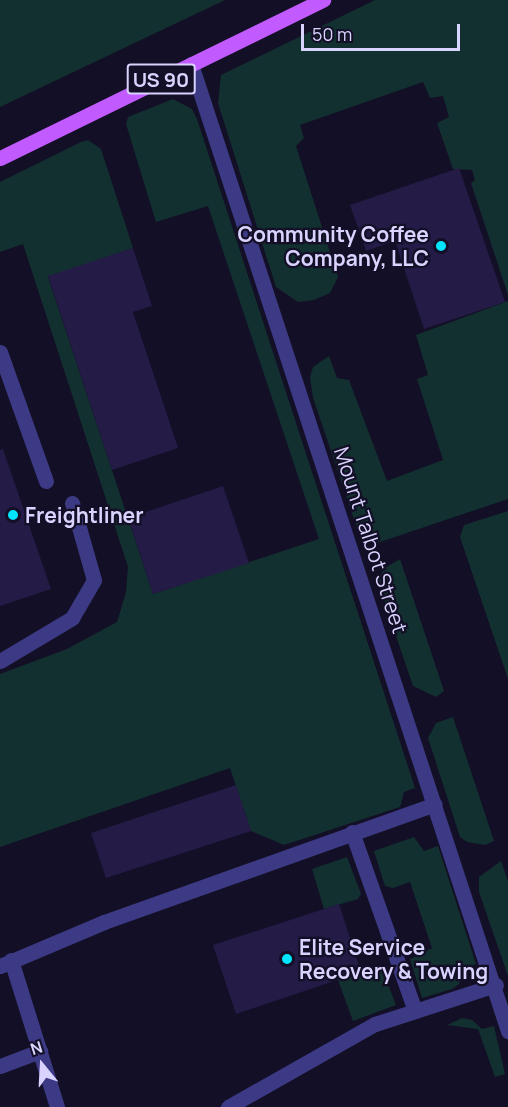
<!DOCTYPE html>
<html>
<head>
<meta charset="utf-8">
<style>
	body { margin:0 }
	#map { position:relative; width:508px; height:1107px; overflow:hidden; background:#130f26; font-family:Manrope,sans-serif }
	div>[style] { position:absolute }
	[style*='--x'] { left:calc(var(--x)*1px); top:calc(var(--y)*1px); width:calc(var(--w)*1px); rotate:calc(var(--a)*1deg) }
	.green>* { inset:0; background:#12302f }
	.building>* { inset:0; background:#241b47 }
	.minor>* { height:15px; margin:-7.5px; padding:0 7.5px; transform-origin:7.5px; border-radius:7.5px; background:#3d3a85 }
	.major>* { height:15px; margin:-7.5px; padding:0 7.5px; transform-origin:7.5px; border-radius:7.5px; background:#c25bff }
	.dots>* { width:16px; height:16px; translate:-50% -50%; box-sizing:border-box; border:3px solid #130f26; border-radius:50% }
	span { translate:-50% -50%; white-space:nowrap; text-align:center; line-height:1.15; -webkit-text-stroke:4.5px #130f26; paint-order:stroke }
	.shield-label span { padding:2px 4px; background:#130f26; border:2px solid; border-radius:4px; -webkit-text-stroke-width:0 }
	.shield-label { font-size:20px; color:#d9d4ff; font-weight:700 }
	.poi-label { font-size:21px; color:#d9d4ff; font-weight:700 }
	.right { translate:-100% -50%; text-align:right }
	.left { translate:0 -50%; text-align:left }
	.street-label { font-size:21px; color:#d9d4ff }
	.north { position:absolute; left:12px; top:1035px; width:60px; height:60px; -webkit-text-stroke:4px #130f26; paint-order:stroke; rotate:342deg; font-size:16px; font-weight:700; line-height:24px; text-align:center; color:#d9d4ff }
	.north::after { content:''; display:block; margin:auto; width:21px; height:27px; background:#d9d4ff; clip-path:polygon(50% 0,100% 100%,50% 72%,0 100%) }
	.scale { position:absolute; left:301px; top:24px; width:159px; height:27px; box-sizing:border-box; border:3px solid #d9d4ff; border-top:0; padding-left:8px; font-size:18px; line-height:21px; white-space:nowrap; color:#d9d4ff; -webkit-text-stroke:4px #130f26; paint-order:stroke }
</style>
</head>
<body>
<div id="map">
	<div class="green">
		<div style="clip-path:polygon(0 0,225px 0,0 107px)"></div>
		<div style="clip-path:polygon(375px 0,508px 0,508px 295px,471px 183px,475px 180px,472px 170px,453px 169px,437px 123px,449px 117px,443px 96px,430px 98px,423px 82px,300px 125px,304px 138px,296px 146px,338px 277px,330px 293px,314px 300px,298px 302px,276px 287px,218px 103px,221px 75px)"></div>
		<div style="clip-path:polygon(173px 99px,192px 109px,197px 119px,415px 788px,404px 792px,400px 807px,284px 845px,251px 831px,230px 768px,0 847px,0 674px,67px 649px,117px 622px,126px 592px,128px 567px,23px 244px,0 252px,0 182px,81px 142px,88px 140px,101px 149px,133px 248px,48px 277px,153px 594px,319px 539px,208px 206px,156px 222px,126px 124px,128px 117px)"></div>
		<div style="clip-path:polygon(508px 301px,508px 499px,377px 543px,365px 540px,358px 531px,313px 398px,310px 377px,313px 367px,329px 356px,337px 378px,349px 380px,387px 481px,443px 460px,417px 379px,428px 375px,416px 335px)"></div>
		<div style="clip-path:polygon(508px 511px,508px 679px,460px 537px,464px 525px)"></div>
		<div style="clip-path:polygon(400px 559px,444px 691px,436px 697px,413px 686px,377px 580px,385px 568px)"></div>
		<div style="clip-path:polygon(453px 717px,494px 841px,485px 845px,467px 842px,460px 837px,428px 738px,436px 723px)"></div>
		<div style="clip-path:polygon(414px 837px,424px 851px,438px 846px,476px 964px,461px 969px,459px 984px,452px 989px,422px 998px,410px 959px,432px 948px,410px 882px,393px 888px,385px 886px,374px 851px)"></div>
		<div style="clip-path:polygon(347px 857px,361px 894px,358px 899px,324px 909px,312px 869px)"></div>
		<div style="clip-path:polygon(501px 861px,508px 881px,508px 976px,479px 892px,479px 877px)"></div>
		<div style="clip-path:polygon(381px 966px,396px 1005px,353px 1021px,338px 980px)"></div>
		<div style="clip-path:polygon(462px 1018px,472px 1020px,482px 1029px,494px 1026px,505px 1074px,495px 1077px,478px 1029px,447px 1025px)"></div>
	</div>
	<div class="building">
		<div style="clip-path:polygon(459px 168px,505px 302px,424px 329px,395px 241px,366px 251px,350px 205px)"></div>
		<div style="clip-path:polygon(133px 248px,152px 306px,133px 312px,178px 448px,112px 470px,48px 276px)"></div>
		<div style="clip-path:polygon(3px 449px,51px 589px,0 606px,0 450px)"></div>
		<div style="clip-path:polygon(223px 486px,249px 563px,153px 594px,128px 518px)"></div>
		<div style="clip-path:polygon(236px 785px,251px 831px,106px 878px,91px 833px)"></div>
		<div style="clip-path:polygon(339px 904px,361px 972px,236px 1014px,213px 945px)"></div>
	</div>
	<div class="minor">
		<div style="--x:191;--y:64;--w:1018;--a:71.85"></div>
		<div style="--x:0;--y:352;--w:137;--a:70.4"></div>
		<div style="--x:0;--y:661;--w:84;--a:-30.8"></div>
		<div style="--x:72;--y:618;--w:44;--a:-59.9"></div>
		<div style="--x:94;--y:580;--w:80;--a:-105.9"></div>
		<div style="--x:352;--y:832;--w:190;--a:70.6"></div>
		<div style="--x:11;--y:960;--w:154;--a:72.6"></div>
		<div style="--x:0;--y:966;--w:113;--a:-22.9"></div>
		<div style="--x:104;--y:922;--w:351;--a:-19.6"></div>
		<div style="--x:0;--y:1066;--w:43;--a:-20.6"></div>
		<div style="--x:228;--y:1107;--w:169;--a:-29.5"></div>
		<div style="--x:375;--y:1024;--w:127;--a:-17.9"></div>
	</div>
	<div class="major">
		<div style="--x:0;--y:158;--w:360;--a:-26.1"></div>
	</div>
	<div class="dots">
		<div style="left:441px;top:246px;background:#00e5ff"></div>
		<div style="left:13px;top:515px;background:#00e5ff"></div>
		<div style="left:287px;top:959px;background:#00e5ff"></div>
	</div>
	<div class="shield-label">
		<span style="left:161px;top:79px">US 90</span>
	</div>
	<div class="poi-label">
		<span class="right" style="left:429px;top:246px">Community Coffee<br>Company, LLC</span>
		<span class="left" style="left:25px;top:515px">Freightliner</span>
		<span class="left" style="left:299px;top:959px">Elite Service<br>Recovery &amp; Towing</span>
	</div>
	<div class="street-label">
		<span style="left:371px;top:540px;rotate:72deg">Mount Talbot Street</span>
	</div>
	<div class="north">N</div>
	<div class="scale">50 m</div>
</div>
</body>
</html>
